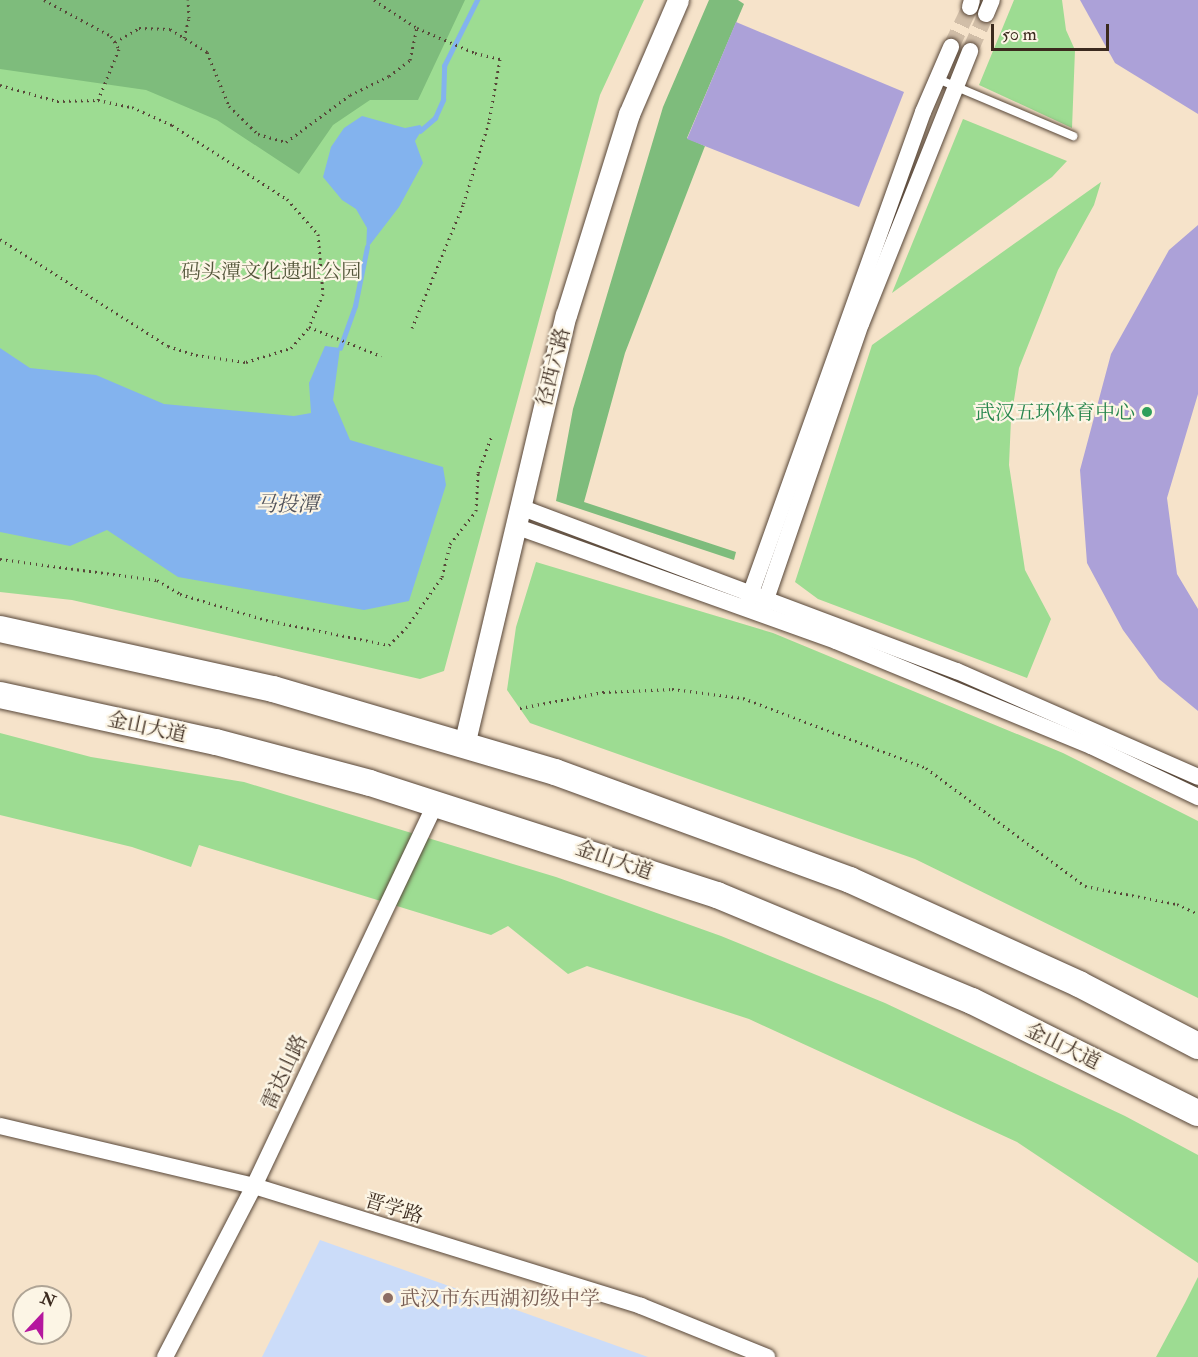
<!DOCTYPE html>
<html>
<head>
<meta charset="utf-8">
<style>
	body { margin:0 }
	#map { position:relative; width:1198px; height:1357px; overflow:hidden; background:#f6e3ca; font-family:"IM FELL Double Pica","Noto Serif SC",serif }
	div>[style] { position:absolute }
	[style*='--x'] { left:calc(var(--x)*1px); top:calc(var(--y)*1px); width:calc(var(--w)*1px); rotate:calc(var(--a)*1deg) }
	.built>* { inset:0; background:#cbdcf9 }
	.green>* { inset:0; background:#9ddc92 }
	.forest>* { inset:0; background:#7ebc7c }
	.water>* { inset:0; background:#83b3ee }
	.stream>* { height:4.5px; margin:-2.25px; padding:0 2.25px; transform-origin:2.25px; border-radius:2.25px; background:#83b3ee }
	.building>* { inset:0; background:#aca1d8 }
	.minor-tunnel>* { height:16px; margin-top:-8px; transform-origin:0; background:repeating-linear-gradient(90deg,#d1bea8 0 16px,transparent 0 24px) }
	.path>* { height:3px; margin-top:-1.5px; transform-origin:0; background:repeating-linear-gradient(90deg,#574638 0 1.5px,transparent 0 6px) }
	.roads { filter:drop-shadow(0 0 2px #574638) drop-shadow(0 0 2px #574638) }
	.service>* { height:8px; margin:-4px; padding:0 4px; transform-origin:4px; border-radius:4px; background:#fff }
	.minor>* { height:16px; margin:-8px; padding:0 8px; transform-origin:8px; border-radius:8px; background:#fff }
	.tertiary>* { height:21px; margin:-10.5px; padding:0 10.5px; transform-origin:10.5px; border-radius:10.5px; background:#fff }
	.primary>* { height:26px; margin:-13px; padding:0 13px; transform-origin:13px; border-radius:13px; background:#fff }
	.dots>* { width:16px; height:16px; translate:-50% -50%; box-sizing:border-box; border:3px solid #fcf5e5; border-radius:50% }
	span { translate:-50% -50%; white-space:nowrap; text-align:center; line-height:1.15; -webkit-text-stroke:4.5px #fcf5e5; paint-order:stroke }
	.park-label { font-size:20px; color:#54563b }
	.street-label { font-size:20px; color:#3b2a1e }
	.leisure-label { font-size:20px; color:#27864d }
	.right { translate:-100% -50%; text-align:right }
	.education-label { font-size:20px; color:#785e54 }
	.left { translate:0 -50%; text-align:left }
	.water-label { font-size:21px; color:#51535c; font-style:italic }
	.north { position:absolute; left:12px; top:1285px; width:60px; height:60px; box-sizing:border-box; background:#fcf5e5; border:2px solid #afa495; border-radius:50%; rotate:22deg; font-size:16px; font-weight:700; line-height:24px; text-align:center; color:#3b2a1e }
	.north::after { content:''; display:block; margin:auto; width:21px; height:27px; background:#b5179e; clip-path:polygon(50% 0,100% 100%,50% 72%,0 100%) }
	.scale { position:absolute; left:991px; top:24px; width:118px; height:27px; box-sizing:border-box; border:3px solid #3b2a1e; border-top:0; padding-left:8px; font-size:18px; line-height:21px; white-space:nowrap; color:#3b2a1e; -webkit-text-stroke:4px #fcf5e5; paint-order:stroke }
</style>
</head>
<body>
<div id="map">
	<div class="built">
		<div style="clip-path:polygon(320px 1240px,648px 1357px,262px 1357px)"></div>
	</div>
	<div class="green">
		<div style="clip-path:polygon(0 0,644px 0,600px 95px,444px 671px,420px 679px,72px 600px,0 592px)"></div>
		<div style="clip-path:polygon(1014px 0,1062px 0,1066px 30px,1075px 50px,1072px 128px,979px 85px)"></div>
		<div style="clip-path:polygon(963px 119px,1067px 161px,1052px 177px,892px 293px)"></div>
		<div style="clip-path:polygon(1101px 182px,1094px 205px,1058px 270px,1019px 368px,1011px 419px,1009px 465px,1025px 570px,1051px 619px,1027px 678px,818px 599px,795px 582px,872px 345px)"></div>
		<div style="clip-path:polygon(536px 562px,773px 633px,1063px 753px,1198px 821px,1198px 998px,915px 859px,530px 723px,507px 690px,516px 627px)"></div>
		<div style="clip-path:polygon(0 733px,91px 757px,244px 782px,556px 877px,721px 936px,885px 1003px,1125px 1116px,1198px 1155px,1198px 1263px,1017px 1142px,749px 1019px,587px 966px,568px 974px,508px 926px,491px 935px,199px 845px,191px 867px,132px 847px,0 815px)"></div>
		<div style="clip-path:polygon(1198px 1277px,1198px 1357px,1156px 1357px,1185px 1303px)"></div>
	</div>
	<div class="forest">
		<div style="clip-path:polygon(0 0,465px 0,418px 100px,370px 100px,333px 125px,299px 174px,217px 120px,146px 90px,0 69px)"></div>
		<div style="clip-path:polygon(709px 0,738px 0,744px 4px,687px 138px,705px 146px,625px 353px,584px 502px,736px 552px,734px 560px,556px 501px,573px 409px,663px 107px)"></div>
	</div>
	<div class="water">
		<div style="clip-path:polygon(362px 116px,405px 128px,420px 125px,423px 128px,415px 141px,423px 163px,399px 207px,366px 250px,367px 228px,356px 209px,342px 200px,323px 177px,331px 147px,344px 128px)"></div>
		<div style="clip-path:polygon(325px 346px,340px 348px,333px 400px,350px 440px,443px 467px,446px 485px,409px 601px,364px 610px,178px 577px,107px 530px,70px 546px,0 532px,0 348px,30px 368px,96px 375px,164px 404px,294px 416px,311px 413px,309px 383px)"></div>
	</div>
	<div class="stream">
		<div style="--x:420;--y:131;--w:20;--a:-41"></div>
		<div style="--x:435;--y:118;--w:20;--a:-66"></div>
		<div style="--x:443;--y:100;--w:34;--a:-88"></div>
		<div style="--x:444;--y:66;--w:74;--a:-63.4"></div>
		<div style="--x:340;--y:348;--w:45;--a:-70.3"></div>
		<div style="--x:355;--y:306;--w:60;--a:-78.5"></div>
	</div>
	<div class="building">
		<div style="clip-path:polygon(1080px 0,1198px 0,1198px 114px,1115px 63px)"></div>
		<div style="clip-path:polygon(736px 22px,904px 92px,859px 207px,687px 139px)"></div>
		<div style="clip-path:polygon(1198px 225px,1198px 394px,1167px 498px,1177px 574px,1198px 609px,1198px 711px,1159px 679px,1123px 630px,1087px 563px,1080px 470px,1111px 354px,1169px 250px)"></div>
	</div>
	<div class="minor-tunnel">
		<div style="--x:951;--y:47;--w:44;--a:-64.6"></div>
		<div style="--x:970;--y:51;--w:40;--a:-66.6"></div>
	</div>
	<div class="path">
		<div style="--x:44;--y:0;--w:76;--a:28.2"></div>
		<div style="--x:111;--y:36;--w:15;--a:58"></div>
		<div style="--x:119;--y:49;--w:55;--a:112.4"></div>
		<div style="--x:374;--y:0;--w:51;--a:33.1"></div>
		<div style="--x:417;--y:28;--w:63;--a:23.3"></div>
		<div style="--x:475;--y:53;--w:26;--a:13"></div>
		<div style="--x:500;--y:59;--w:64;--a:99.9"></div>
		<div style="--x:489;--y:122;--w:87;--a:107.4"></div>
		<div style="--x:463;--y:205;--w:133;--a:112.5"></div>
		<div style="--x:184;--y:38;--w:21;--a:-76"></div>
		<div style="--x:189;--y:18;--w:18;--a:-93"></div>
		<div style="--x:115;--y:42;--w:28;--a:-30"></div>
		<div style="--x:139;--y:28;--w:31;--a:2"></div>
		<div style="--x:170;--y:29;--w:44;--a:31.9"></div>
		<div style="--x:207;--y:52;--w:58;--a:67.8"></div>
		<div style="--x:229;--y:106;--w:40;--a:44"></div>
		<div style="--x:258;--y:134;--w:29;--a:16"></div>
		<div style="--x:286;--y:142;--w:79;--a:-36.3"></div>
		<div style="--x:350;--y:95;--w:43;--a:-26"></div>
		<div style="--x:389;--y:76;--w:26;--a:-37"></div>
		<div style="--x:410;--y:60;--w:33;--a:-78"></div>
		<div style="--x:0;--y:85;--w:59;--a:15.7"></div>
		<div style="--x:57;--y:101;--w:41;--a:-1.4"></div>
		<div style="--x:98;--y:100;--w:35;--a:12"></div>
		<div style="--x:132;--y:107;--w:44;--a:24.2"></div>
		<div style="--x:172;--y:125;--w:137;--a:32.8"></div>
		<div style="--x:287;--y:199;--w:47;--a:48.5"></div>
		<div style="--x:318;--y:234;--w:60;--a:85.2"></div>
		<div style="--x:323;--y:294;--w:36;--a:113"></div>
		<div style="--x:309;--y:327;--w:78;--a:21.9"></div>
		<div style="--x:0;--y:239;--w:199;--a:32.5"></div>
		<div style="--x:168;--y:346;--w:29;--a:18"></div>
		<div style="--x:196;--y:355;--w:50;--a:8"></div>
		<div style="--x:246;--y:362;--w:47;--a:-17.3"></div>
		<div style="--x:291;--y:348;--w:28;--a:-49"></div>
		<div style="--x:0;--y:559;--w:158;--a:7.6"></div>
		<div style="--x:157;--y:580;--w:27;--a:31"></div>
		<div style="--x:180;--y:594;--w:90;--a:16.8"></div>
		<div style="--x:266;--y:620;--w:126;--a:11.5"></div>
		<div style="--x:389;--y:645;--w:24;--a:-45"></div>
		<div style="--x:406;--y:628;--w:62;--a:-54.8"></div>
		<div style="--x:442;--y:577;--w:34;--a:-76"></div>
		<div style="--x:450;--y:544;--w:42;--a:-51.8"></div>
		<div style="--x:476;--y:511;--w:38;--a:-87"></div>
		<div style="--x:478;--y:473;--w:40;--a:-69.8"></div>
		<div style="--x:520;--y:708;--w:85;--a:-10.9"></div>
		<div style="--x:603;--y:692;--w:69;--a:-2.5"></div>
		<div style="--x:672;--y:689;--w:72;--a:7.2"></div>
		<div style="--x:743;--y:698;--w:196;--a:20.9"></div>
		<div style="--x:926;--y:768;--w:198;--a:36.6"></div>
		<div style="--x:1085;--y:886;--w:94;--a:11.1"></div>
		<div style="--x:1177;--y:904;--w:23;--a:25"></div>
	</div>
	<div class="roads">
		<div class="service">
			<div style="--x:938;--y:79;--w:147;--a:22.9"></div>
		</div>
		<div class="minor">
			<div style="--x:970;--y:7;--w:7;--a:-74"></div>
			<div style="--x:986;--y:14;--w:15;--a:-67"></div>
			<div style="--x:520;--y:507;--w:467;--a:20.6"></div>
			<div style="--x:957;--y:671;--w:263;--a:23.7"></div>
			<div style="--x:515;--y:526;--w:341;--a:19.7"></div>
			<div style="--x:836;--y:641;--w:276;--a:22.4"></div>
			<div style="--x:1091;--y:746;--w:119;--a:25.5"></div>
			<div style="--x:748;--y:601;--w:519;--a:-70.31"></div>
			<div style="--x:923;--y:112;--w:71;--a:-66.7"></div>
			<div style="--x:763;--y:608;--w:300;--a:-71"></div>
			<div style="--x:861;--y:324;--w:294;--a:-68.2"></div>
			<div style="--x:0;--y:1126;--w:261;--a:13.3"></div>
			<div style="--x:254;--y:1186;--w:405;--a:17.2"></div>
			<div style="--x:641;--y:1306;--w:136;--a:22"></div>
			<div style="--x:165;--y:1357;--w:193;--a:-62.5"></div>
			<div style="--x:254;--y:1186;--w:424;--a:-64.6"></div>
		</div>
		<div class="tertiary">
			<div style="--x:464;--y:745;--w:442;--a:-76.7"></div>
			<div style="--x:566;--y:315;--w:211;--a:-72.6"></div>
			<div style="--x:629;--y:114;--w:124;--a:-66.7"></div>
		</div>
		<div class="primary">
			<div style="--x:0;--y:629;--w:280;--a:12.4"></div>
			<div style="--x:273;--y:689;--w:294;--a:16.4"></div>
			<div style="--x:555;--y:772;--w:314;--a:20.1"></div>
			<div style="--x:850;--y:880;--w:252;--a:24.4"></div>
			<div style="--x:1079;--y:984;--w:134;--a:27.5"></div>
			<div style="--x:0;--y:695;--w:221;--a:12.3"></div>
			<div style="--x:216;--y:742;--w:159;--a:14.9"></div>
			<div style="--x:370;--y:783;--w:365;--a:17.9"></div>
			<div style="--x:717;--y:895;--w:276;--a:22.6"></div>
			<div style="--x:972;--y:1001;--w:252;--a:26.4"></div>
		</div>
	</div>
	<div class="dots">
		<div style="left:1147px;top:412px;background:#2e9e5b"></div>
		<div style="left:388px;top:1298px;background:#8d6e63"></div>
	</div>
	<div class="park-label">
		<span style="left:271px;top:271px">码头潭文化遗址公园</span>
	</div>
	<div class="street-label">
		<span style="left:553px;top:367px;rotate:-76deg">径西六路</span>
		<span style="left:147px;top:727px;rotate:12deg">金山大道</span>
		<span style="left:614px;top:860px;rotate:19deg">金山大道</span>
		<span style="left:1063px;top:1046px;rotate:26deg">金山大道</span>
		<span style="left:284px;top:1072px;rotate:-65deg">雷达山路</span>
		<span style="left:394px;top:1208px;rotate:17deg">晋学路</span>
	</div>
	<div class="leisure-label">
		<span class="right" style="left:1135px;top:412px">武汉五环体育中心</span>
	</div>
	<div class="education-label">
		<span class="left" style="left:400px;top:1298px">武汉市东西湖初级中学</span>
	</div>
	<div class="water-label">
		<span style="left:287px;top:505px">马投潭</span>
	</div>
	<div class="north">N</div>
	<div class="scale">50 m</div>
</div>
</body>
</html>
